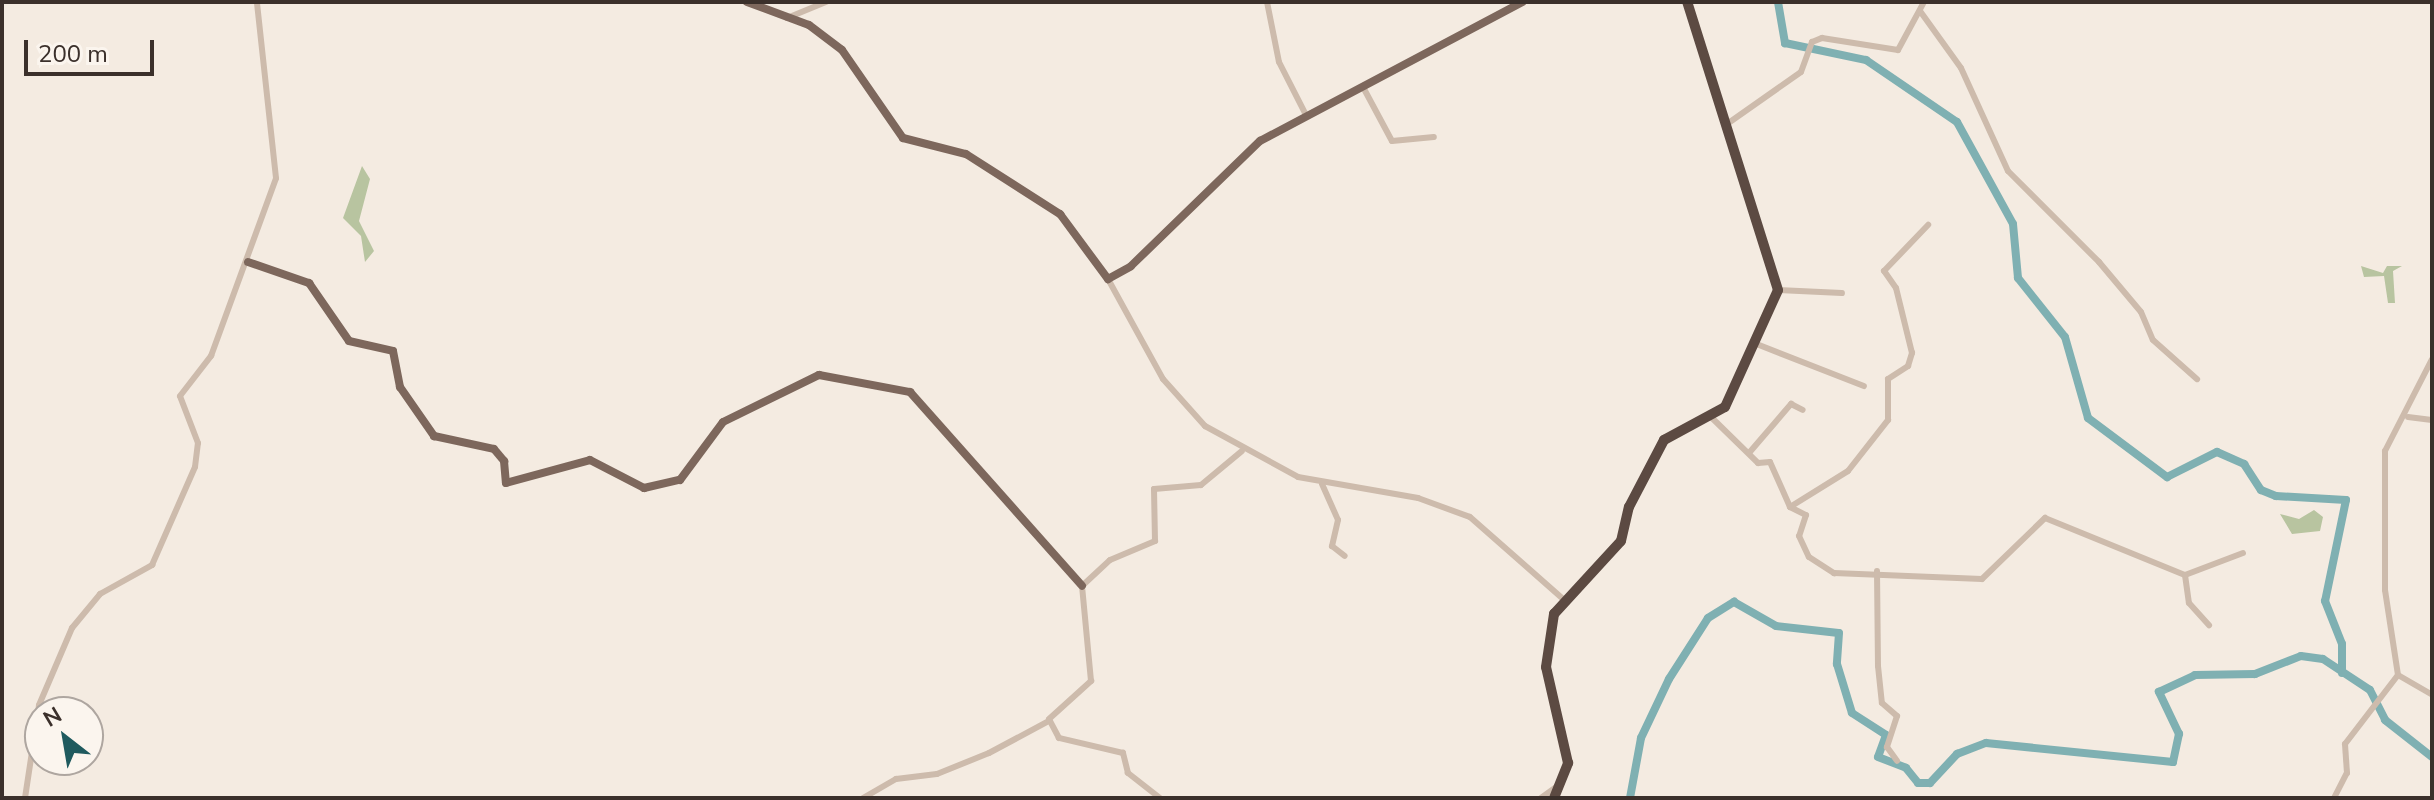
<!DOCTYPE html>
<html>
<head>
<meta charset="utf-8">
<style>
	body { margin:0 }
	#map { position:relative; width:2434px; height:800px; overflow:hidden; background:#f4ebe1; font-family:"Nunito Sans",sans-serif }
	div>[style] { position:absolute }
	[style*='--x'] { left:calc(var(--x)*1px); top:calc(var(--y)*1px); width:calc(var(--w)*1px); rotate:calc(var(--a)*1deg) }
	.green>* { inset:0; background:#b8c4a0 }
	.river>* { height:8px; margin:-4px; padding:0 4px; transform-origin:4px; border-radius:4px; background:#7fb0b2 }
	.minor>* { height:6px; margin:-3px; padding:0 3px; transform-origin:3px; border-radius:3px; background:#cdbbac }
	.major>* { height:8px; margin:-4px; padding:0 4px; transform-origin:4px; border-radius:4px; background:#7d675c }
	.highway>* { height:10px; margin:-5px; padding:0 5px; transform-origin:5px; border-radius:5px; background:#5c4a42 }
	span { translate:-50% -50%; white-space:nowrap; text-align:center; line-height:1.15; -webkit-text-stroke:7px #fbf5ee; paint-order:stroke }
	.frame { position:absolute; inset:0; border:4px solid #3b302b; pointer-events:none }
	.north { position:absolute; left:24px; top:696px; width:80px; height:80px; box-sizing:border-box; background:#fbf5ee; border:2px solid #aea6a0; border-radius:50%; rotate:329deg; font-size:22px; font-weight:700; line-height:32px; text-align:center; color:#3b302b }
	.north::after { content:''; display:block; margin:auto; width:28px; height:36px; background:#1f5a5e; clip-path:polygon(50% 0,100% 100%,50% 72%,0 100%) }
	.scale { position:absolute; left:24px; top:40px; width:130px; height:36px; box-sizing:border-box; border:4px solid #3b302b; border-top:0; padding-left:10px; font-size:24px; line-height:28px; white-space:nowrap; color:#3b302b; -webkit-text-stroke:6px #fbf5ee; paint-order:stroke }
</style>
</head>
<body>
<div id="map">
	<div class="green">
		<div style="clip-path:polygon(362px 166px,370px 179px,359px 221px,374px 251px,365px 262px,361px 236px,343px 218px)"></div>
		<div style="clip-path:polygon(2361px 266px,2383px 273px,2387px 266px,2402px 266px,2393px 271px,2395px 303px,2388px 303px,2384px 276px,2364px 277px)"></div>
		<div style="clip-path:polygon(2314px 510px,2323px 517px,2320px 531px,2292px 534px,2280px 514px,2299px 519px)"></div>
	</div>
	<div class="river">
		<div style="--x:1778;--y:2;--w:42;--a:80.3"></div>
		<div style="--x:1785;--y:43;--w:83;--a:11.9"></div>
		<div style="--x:1866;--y:60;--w:110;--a:34.3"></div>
		<div style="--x:1957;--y:122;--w:116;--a:61.2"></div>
		<div style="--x:2013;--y:224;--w:54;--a:84.7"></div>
		<div style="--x:2018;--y:278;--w:75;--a:51.5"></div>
		<div style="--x:2065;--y:337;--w:84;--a:74.1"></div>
		<div style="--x:2088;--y:418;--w:99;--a:36.8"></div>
		<div style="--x:2167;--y:477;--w:56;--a:-26.6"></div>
		<div style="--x:2217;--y:452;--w:30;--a:24"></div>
		<div style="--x:2244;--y:464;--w:31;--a:57"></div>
		<div style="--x:2261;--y:490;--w:16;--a:22"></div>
		<div style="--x:2276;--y:496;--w:70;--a:3.3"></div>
		<div style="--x:2346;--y:500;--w:103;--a:101.7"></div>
		<div style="--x:2325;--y:601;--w:46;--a:68.4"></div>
		<div style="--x:2342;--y:644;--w:29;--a:90"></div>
		<div style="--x:1630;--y:798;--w:61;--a:-79.6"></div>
		<div style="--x:1641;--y:738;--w:65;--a:-64.6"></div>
		<div style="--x:1669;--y:679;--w:72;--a:-57.4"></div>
		<div style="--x:1708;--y:618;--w:31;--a:-32"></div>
		<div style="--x:1734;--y:602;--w:48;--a:29.7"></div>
		<div style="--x:1776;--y:626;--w:63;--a:6.3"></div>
		<div style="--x:1839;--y:633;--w:31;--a:94"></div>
		<div style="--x:1837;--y:664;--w:51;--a:73"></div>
		<div style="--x:1852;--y:713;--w:40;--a:32.9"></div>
		<div style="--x:1886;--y:735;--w:23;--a:110"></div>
		<div style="--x:1878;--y:757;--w:30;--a:21"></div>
		<div style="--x:1906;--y:768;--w:19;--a:51"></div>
		<div style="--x:1918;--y:783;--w:12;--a:0"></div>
		<div style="--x:1930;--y:783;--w:40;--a:-47"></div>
		<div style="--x:1957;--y:754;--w:31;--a:-21"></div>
		<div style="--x:1986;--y:743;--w:188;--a:5.8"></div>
		<div style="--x:2173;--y:762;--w:29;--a:-78"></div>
		<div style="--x:2179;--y:734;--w:47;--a:-115.5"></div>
		<div style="--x:2159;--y:692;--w:40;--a:-25"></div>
		<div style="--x:2195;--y:675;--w:60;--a:-1"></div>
		<div style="--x:2255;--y:674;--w:49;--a:-21.4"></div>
		<div style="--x:2301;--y:656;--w:22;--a:8"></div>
		<div style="--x:2323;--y:659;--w:56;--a:33.4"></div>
		<div style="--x:2370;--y:690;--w:34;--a:63"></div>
		<div style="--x:2385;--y:720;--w:60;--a:38.2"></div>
	</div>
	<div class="minor">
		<div style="--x:1267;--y:2;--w:61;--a:78.7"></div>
		<div style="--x:1279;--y:62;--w:59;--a:63"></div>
		<div style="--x:1920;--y:11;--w:70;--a:54.3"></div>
		<div style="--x:1961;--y:68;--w:113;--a:65.5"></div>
		<div style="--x:2008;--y:171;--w:129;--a:45"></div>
		<div style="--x:2099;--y:262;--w:65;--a:50"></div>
		<div style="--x:2141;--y:312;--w:30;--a:67"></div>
		<div style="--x:2153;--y:340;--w:59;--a:41.6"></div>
		<div style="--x:787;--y:18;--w:42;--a:-22.3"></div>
		<div style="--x:1363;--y:87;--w:61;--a:61.8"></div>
		<div style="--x:1392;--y:141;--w:42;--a:-5.4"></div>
		<div style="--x:1727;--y:124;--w:90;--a:-35.1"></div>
		<div style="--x:1801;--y:72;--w:32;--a:-70"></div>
		<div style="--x:1812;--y:42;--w:11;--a:-22"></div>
		<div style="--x:1822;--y:38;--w:77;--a:9"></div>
		<div style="--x:1898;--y:50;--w:55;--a:-61.6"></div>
		<div style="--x:1108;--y:279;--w:114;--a:61.2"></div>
		<div style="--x:1163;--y:379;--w:63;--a:48.2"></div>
		<div style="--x:1205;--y:426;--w:106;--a:28.7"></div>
		<div style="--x:1298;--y:477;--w:122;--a:9.9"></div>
		<div style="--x:1418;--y:498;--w:55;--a:20.1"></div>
		<div style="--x:1470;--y:517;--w:123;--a:41.4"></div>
		<div style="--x:1778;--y:290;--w:64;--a:2.7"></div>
		<div style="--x:1754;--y:343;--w:118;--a:21.4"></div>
		<div style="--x:1711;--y:417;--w:66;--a:44.4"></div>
		<div style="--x:1758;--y:463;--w:12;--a:-5"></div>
		<div style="--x:1770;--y:462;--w:49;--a:66"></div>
		<div style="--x:1790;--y:507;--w:18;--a:27"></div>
		<div style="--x:1806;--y:515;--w:22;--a:108"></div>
		<div style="--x:1799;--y:536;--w:23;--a:65"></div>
		<div style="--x:1809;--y:557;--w:30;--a:33"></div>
		<div style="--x:1834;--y:573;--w:148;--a:2.3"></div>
		<div style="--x:1982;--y:579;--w:88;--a:-44.1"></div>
		<div style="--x:2045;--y:518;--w:151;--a:22.2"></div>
		<div style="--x:2185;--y:575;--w:62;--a:-20.8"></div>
		<div style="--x:2408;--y:417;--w:24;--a:7"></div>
		<div style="--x:1749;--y:453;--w:65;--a:-49.4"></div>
		<div style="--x:1791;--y:404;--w:13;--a:27"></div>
		<div style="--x:1322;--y:484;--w:39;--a:66"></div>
		<div style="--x:1338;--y:520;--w:27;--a:103"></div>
		<div style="--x:1332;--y:546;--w:16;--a:38"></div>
		<div style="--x:1790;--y:507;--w:68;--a:-31.8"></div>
		<div style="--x:1848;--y:471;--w:65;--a:-51.9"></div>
		<div style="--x:1888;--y:420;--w:41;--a:-90"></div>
		<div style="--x:1888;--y:379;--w:24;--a:-33"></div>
		<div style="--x:1908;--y:366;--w:14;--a:-73"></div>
		<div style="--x:1912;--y:353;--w:67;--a:-103.8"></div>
		<div style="--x:1896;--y:288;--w:21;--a:-125"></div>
		<div style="--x:1884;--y:271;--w:64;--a:-46.3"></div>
		<div style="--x:1877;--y:571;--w:95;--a:89.4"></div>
		<div style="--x:1878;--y:666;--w:37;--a:84"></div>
		<div style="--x:1882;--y:703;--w:20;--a:41"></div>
		<div style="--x:1897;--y:716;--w:33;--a:108"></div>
		<div style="--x:1887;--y:747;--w:17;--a:54"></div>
		<div style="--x:2185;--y:575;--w:28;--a:82"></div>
		<div style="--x:2189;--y:603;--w:30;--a:48"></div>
		<div style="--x:2398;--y:675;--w:39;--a:30"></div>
		<div style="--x:25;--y:798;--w:94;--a:-81.4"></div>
		<div style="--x:39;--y:705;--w:84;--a:-66.8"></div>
		<div style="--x:72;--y:628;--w:44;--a:-50.5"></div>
		<div style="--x:100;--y:594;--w:60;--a:-29.1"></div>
		<div style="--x:152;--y:565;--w:107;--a:-66.3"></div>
		<div style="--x:195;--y:467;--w:24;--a:-83"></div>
		<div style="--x:198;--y:443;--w:50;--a:-111"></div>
		<div style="--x:180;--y:396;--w:51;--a:-52.2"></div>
		<div style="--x:211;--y:356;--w:189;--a:-69.9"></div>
		<div style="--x:276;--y:178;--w:177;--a:-96.2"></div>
		<div style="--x:863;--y:798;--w:38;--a:-30"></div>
		<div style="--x:896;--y:779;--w:41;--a:-7"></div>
		<div style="--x:937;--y:774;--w:56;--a:-22"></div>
		<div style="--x:989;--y:753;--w:68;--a:-28.1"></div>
		<div style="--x:1160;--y:798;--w:41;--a:-142"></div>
		<div style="--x:1128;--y:773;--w:21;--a:-104"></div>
		<div style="--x:1123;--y:753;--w:66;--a:-166.8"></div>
		<div style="--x:1059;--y:738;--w:21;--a:-118"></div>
		<div style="--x:1049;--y:719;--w:57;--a:-42.1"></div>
		<div style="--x:1091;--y:681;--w:95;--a:-95.4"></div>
		<div style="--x:1082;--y:586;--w:38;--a:-43"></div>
		<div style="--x:1110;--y:560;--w:49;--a:-22.9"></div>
		<div style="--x:1155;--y:541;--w:52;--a:-91.1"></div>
		<div style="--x:1154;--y:489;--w:47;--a:-4.9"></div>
		<div style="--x:1201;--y:485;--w:53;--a:-39.7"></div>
		<div style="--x:1541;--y:798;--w:24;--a:-36"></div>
		<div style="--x:2334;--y:798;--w:28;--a:-63"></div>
		<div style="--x:2347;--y:773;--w:29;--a:-94"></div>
		<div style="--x:2345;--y:744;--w:87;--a:-52.5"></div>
		<div style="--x:2398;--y:675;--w:86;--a:-98.7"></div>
		<div style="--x:2385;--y:590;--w:139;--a:-90"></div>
		<div style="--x:2385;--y:451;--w:103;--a:-62.9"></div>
	</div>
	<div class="major">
		<div style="--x:747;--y:2;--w:66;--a:20.4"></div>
		<div style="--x:809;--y:25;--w:41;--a:37.1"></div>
		<div style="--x:842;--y:50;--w:107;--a:55.3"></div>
		<div style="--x:903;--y:138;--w:65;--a:14.3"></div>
		<div style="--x:966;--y:154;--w:112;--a:32.6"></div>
		<div style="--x:1060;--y:214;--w:81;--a:53.6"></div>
		<div style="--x:1108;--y:279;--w:26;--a:-29"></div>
		<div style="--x:1131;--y:266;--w:180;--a:-44.1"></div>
		<div style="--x:1260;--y:141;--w:297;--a:-27.9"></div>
		<div style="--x:248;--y:262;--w:65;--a:19"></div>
		<div style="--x:309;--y:283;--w:70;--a:55.4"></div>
		<div style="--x:349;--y:341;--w:45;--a:12.8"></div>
		<div style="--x:393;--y:351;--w:37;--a:79"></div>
		<div style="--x:400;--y:387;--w:60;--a:55.2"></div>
		<div style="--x:434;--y:436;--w:61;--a:12.2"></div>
		<div style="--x:494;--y:449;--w:16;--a:50"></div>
		<div style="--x:504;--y:461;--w:22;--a:85"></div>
		<div style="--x:506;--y:483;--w:87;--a:-15.3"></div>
		<div style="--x:590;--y:460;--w:61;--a:27.4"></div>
		<div style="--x:644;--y:488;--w:37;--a:-13"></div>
		<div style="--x:680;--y:480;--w:72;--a:-53.4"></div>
		<div style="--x:723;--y:422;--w:107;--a:-26.1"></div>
		<div style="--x:819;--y:375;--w:93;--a:10.6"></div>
		<div style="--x:910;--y:392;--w:259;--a:48.4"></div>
	</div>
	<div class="highway">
		<div style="--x:1554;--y:798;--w:38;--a:-68"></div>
		<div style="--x:1568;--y:763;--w:98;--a:-102.9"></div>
		<div style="--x:1546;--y:667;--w:54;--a:-81.4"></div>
		<div style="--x:1554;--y:614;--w:99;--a:-47.5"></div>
		<div style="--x:1621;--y:541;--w:35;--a:-77"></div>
		<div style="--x:1629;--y:507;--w:76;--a:-62.4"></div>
		<div style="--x:1664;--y:440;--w:69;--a:-28.4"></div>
		<div style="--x:1725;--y:407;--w:128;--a:-65.6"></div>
		<div style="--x:1778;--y:290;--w:302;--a:-107.5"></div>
	</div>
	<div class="frame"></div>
	<div class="north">N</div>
	<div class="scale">200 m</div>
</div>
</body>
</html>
